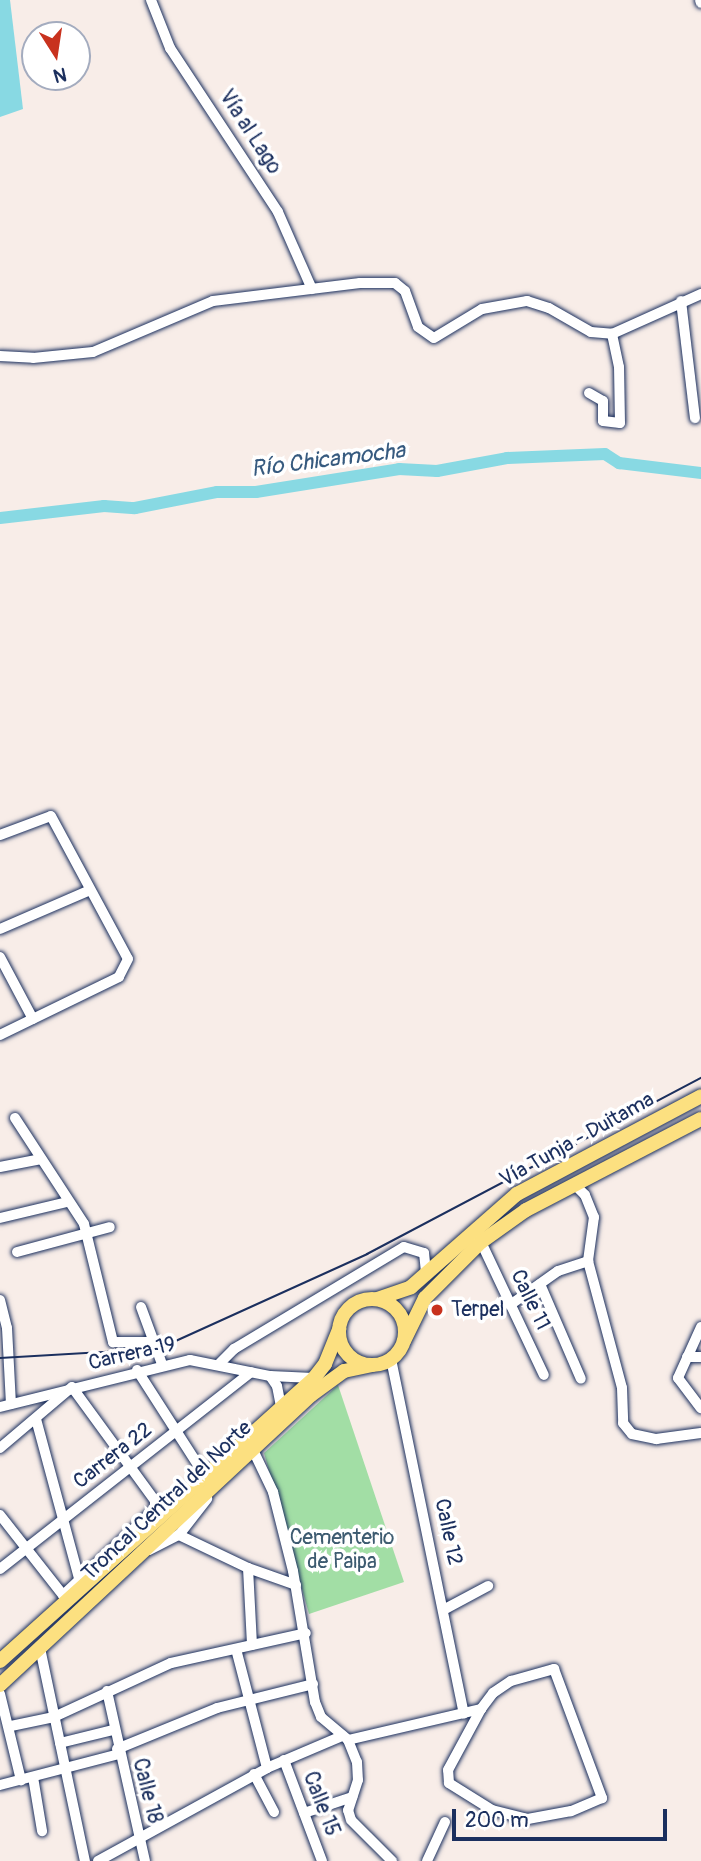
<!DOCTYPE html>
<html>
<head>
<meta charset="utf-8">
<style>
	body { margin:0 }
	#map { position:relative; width:701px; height:1861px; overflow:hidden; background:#f8ede8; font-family:Pangolin,sans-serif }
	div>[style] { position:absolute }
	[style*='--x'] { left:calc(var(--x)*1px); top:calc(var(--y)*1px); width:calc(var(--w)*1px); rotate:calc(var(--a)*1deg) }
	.green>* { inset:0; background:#a2dea5 }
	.water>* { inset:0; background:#88d9e3 }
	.river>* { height:12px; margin:-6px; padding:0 6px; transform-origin:6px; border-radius:6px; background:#88d9e3 }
	.roads { filter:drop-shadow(0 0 2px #1b2f5e) drop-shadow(0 0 2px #1b2f5e) }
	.minor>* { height:10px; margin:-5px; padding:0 5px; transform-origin:5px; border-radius:5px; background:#fff }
	.highway>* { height:14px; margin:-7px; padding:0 7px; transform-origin:7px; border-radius:7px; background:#fce080 }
	.highway>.ring { margin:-7px; padding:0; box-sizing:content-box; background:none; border:14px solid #fce080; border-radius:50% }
	.rail>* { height:2px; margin:-1px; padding:0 1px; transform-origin:1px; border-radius:1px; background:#1b2f5e }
	.dots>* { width:19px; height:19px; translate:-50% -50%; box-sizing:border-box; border:4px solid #fff; border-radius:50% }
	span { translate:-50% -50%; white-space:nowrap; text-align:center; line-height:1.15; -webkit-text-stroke:7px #fff; paint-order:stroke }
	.street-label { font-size:21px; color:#1b2f5e }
	.poi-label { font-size:21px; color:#1b2f5e }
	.left { translate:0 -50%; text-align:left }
	.park-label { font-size:21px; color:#3d5b70 }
	.water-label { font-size:23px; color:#365a7f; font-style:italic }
	.north { position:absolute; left:21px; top:21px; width:70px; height:70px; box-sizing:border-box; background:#fff; border:2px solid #a4acbf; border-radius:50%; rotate:168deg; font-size:19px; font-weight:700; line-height:28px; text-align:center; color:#1b2f5e }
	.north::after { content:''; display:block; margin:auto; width:24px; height:32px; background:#c8321e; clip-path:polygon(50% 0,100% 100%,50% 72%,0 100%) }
	.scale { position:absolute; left:452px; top:1809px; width:215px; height:32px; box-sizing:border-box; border:4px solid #1b2f5e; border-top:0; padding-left:9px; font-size:21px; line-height:24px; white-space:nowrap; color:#1b2f5e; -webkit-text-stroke:5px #fff; paint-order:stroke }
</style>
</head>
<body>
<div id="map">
	<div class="green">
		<div style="clip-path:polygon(338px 1385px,404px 1582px,309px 1614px,264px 1453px)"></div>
	</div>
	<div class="water">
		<div style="clip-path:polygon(0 0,10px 0,23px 109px,0 117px)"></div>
	</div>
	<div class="river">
		<div style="--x:0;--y:518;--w:105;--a:-6.6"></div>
		<div style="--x:104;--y:506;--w:31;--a:4"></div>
		<div style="--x:135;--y:508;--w:84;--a:-11"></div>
		<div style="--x:217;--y:492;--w:39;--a:0"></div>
		<div style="--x:256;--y:492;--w:145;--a:-9.1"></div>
		<div style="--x:399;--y:469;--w:38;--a:3"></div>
		<div style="--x:437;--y:471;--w:71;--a:-10.5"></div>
		<div style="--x:507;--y:458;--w:98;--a:-2.3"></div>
		<div style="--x:605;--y:454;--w:17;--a:33"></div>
		<div style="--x:619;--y:463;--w:83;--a:7"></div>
	</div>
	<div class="roads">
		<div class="minor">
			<div style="--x:151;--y:0;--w:52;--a:68.4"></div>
			<div style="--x:170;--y:48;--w:196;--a:56.6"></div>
			<div style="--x:278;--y:212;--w:84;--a:66.2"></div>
			<div style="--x:700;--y:0;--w:3;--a:72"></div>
			<div style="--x:681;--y:301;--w:118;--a:83.2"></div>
			<div style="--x:0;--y:356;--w:33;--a:3"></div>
			<div style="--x:33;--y:358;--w:60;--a:-5.7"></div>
			<div style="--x:93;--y:352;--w:130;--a:-23"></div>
			<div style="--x:213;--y:301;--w:148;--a:-7"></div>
			<div style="--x:360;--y:283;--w:35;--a:0"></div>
			<div style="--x:395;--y:283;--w:13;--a:39"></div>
			<div style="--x:405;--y:291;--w:38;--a:70"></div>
			<div style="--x:418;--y:327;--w:19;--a:35"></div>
			<div style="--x:434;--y:338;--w:56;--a:-31.1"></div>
			<div style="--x:482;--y:309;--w:46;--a:-10.1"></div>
			<div style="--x:527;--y:301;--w:23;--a:18"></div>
			<div style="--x:549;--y:308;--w:48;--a:29.7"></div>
			<div style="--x:591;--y:332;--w:21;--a:5"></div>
			<div style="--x:612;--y:334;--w:98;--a:-24.2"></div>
			<div style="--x:589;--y:393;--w:16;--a:30"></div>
			<div style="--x:603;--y:401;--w:20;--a:90"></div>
			<div style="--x:603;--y:421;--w:17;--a:7"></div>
			<div style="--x:620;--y:423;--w:56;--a:-91"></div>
			<div style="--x:619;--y:367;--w:34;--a:-102"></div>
			<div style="--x:0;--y:835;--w:54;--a:-20.4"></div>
			<div style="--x:51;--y:816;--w:162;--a:61.7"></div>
			<div style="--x:128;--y:959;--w:20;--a:117"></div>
			<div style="--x:119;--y:977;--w:132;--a:154"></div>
			<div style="--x:0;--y:929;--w:98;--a:-23.4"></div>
			<div style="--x:0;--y:957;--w:70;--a:62"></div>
			<div style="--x:15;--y:1118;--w:126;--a:56.9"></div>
			<div style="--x:84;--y:1224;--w:122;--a:76.2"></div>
			<div style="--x:113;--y:1342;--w:40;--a:0"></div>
			<div style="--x:0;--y:1167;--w:42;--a:-11"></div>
			<div style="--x:575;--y:1185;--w:14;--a:45"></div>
			<div style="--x:585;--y:1195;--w:24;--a:68"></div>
			<div style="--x:594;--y:1217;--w:44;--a:97.8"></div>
			<div style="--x:588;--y:1261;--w:131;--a:75"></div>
			<div style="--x:622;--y:1388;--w:35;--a:88"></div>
			<div style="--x:623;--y:1423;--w:14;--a:51"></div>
			<div style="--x:632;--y:1434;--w:25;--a:12"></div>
			<div style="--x:656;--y:1439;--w:45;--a:-7.6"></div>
			<div style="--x:0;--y:1218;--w:69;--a:-13.4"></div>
			<div style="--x:481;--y:1242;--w:147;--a:64.7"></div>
			<div style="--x:17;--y:1252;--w:96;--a:-15"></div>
			<div style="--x:540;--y:1284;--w:103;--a:66.7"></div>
			<div style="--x:0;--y:1300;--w:29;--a:76"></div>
			<div style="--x:7;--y:1328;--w:76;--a:87"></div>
			<div style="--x:510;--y:1305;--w:59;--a:-35.3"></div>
			<div style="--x:558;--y:1271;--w:32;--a:-18"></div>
			<div style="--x:141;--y:1307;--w:61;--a:69.8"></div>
			<div style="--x:701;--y:1327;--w:56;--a:114.3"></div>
			<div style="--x:678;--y:1378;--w:38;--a:53"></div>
			<div style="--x:687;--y:1357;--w:14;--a:0"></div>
			<div style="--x:391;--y:1359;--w:362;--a:78.4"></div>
			<div style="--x:220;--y:1363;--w:20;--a:-45"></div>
			<div style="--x:234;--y:1349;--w:198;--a:-31"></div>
			<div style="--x:404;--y:1247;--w:21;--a:17"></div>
			<div style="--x:424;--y:1253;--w:19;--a:84"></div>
			<div style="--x:137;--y:1370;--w:126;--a:57.3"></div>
			<div style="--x:270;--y:1376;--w:12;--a:55"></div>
			<div style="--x:277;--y:1386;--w:21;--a:79"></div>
			<div style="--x:0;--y:1407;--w:196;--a:-13.9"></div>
			<div style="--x:190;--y:1360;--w:82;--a:11.3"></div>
			<div style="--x:270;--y:1376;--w:43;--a:2.7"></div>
			<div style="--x:36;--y:1419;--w:165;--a:74.9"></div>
			<div style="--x:0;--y:1448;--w:94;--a:-40.3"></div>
			<div style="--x:72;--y:1387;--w:141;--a:53.9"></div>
			<div style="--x:155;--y:1501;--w:8;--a:90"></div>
			<div style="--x:155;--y:1509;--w:126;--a:136.9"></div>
			<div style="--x:253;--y:1450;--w:47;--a:64.5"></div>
			<div style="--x:273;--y:1492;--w:81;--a:75.8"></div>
			<div style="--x:293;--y:1571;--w:133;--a:80.5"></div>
			<div style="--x:315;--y:1702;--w:16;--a:68"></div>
			<div style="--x:321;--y:1717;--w:35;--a:40"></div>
			<div style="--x:348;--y:1740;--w:24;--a:68"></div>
			<div style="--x:357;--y:1762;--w:18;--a:87"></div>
			<div style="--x:358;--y:1780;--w:32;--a:108"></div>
			<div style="--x:348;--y:1810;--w:10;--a:73"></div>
			<div style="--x:351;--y:1820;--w:58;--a:45"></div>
			<div style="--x:0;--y:1515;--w:107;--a:51.8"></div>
			<div style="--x:179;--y:1535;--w:76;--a:25.6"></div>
			<div style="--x:248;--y:1568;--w:51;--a:19.5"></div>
			<div style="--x:149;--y:1550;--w:34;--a:-27"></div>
			<div style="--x:179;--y:1535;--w:46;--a:-52.1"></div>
			<div style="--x:248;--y:1568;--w:77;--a:87"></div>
			<div style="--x:0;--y:1569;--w:319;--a:-38.1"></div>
			<div style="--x:445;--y:1609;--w:49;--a:-28.1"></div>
			<div style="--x:40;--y:1648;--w:218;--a:78.1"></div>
			<div style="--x:236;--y:1649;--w:123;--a:75.4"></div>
			<div style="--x:107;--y:1691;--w:174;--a:77.4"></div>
			<div style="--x:0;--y:1694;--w:89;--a:76.3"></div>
			<div style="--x:11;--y:1726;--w:44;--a:-11.8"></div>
			<div style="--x:54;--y:1717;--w:129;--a:-24.8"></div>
			<div style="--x:171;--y:1663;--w:138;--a:-12.5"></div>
			<div style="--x:348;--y:1740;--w:137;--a:-13.1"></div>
			<div style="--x:481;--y:1709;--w:20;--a:-53"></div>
			<div style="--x:493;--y:1693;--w:22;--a:-34"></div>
			<div style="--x:511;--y:1681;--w:45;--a:-15.6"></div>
			<div style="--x:554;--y:1669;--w:138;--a:69.6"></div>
			<div style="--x:602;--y:1798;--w:34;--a:157"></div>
			<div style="--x:571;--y:1811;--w:44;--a:169.5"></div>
			<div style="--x:528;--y:1819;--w:37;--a:-166"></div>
			<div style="--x:492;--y:1810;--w:51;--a:-147.9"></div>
			<div style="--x:449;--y:1783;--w:13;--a:-94"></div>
			<div style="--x:448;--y:1770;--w:69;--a:-61.6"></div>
			<div style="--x:60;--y:1743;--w:55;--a:-13.8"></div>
			<div style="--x:117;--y:1749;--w:108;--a:-22.3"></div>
			<div style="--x:217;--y:1708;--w:99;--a:-14"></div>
			<div style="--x:284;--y:1760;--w:108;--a:69.4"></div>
			<div style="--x:254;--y:1774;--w:43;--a:62.2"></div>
			<div style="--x:33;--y:1777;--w:55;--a:80.5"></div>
			<div style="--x:0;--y:1785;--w:123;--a:-14.6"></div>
			<div style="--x:304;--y:1813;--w:51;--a:-18.4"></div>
			<div style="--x:98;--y:1861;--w:193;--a:-28.8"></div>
			<div style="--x:267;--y:1768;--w:82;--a:-23.1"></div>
			<div style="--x:427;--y:1861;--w:43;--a:-65.2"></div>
		</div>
		<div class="highway">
			<div style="--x:377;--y:1299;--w:36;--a:-19"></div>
			<div style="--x:411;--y:1287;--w:141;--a:-41.3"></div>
			<div style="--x:517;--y:1194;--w:208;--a:-28"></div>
			<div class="ring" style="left:339px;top:1299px;width:52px;height:52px"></div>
			<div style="--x:404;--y:1341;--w:48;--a:-64"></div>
			<div style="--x:425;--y:1298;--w:79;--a:-45"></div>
			<div style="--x:481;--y:1242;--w:55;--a:-35.4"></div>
			<div style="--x:526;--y:1210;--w:197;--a:-27.5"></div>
			<div style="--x:0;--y:1661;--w:423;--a:-42"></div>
			<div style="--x:314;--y:1378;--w:18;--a:-52"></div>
			<div style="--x:325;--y:1364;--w:38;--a:-68"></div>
			<div style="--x:0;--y:1685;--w:425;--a:-43"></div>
			<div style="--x:311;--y:1395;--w:41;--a:-36"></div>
			<div style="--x:344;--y:1371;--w:29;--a:-12"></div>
		</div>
	</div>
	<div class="rail">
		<div style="--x:0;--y:1358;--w:158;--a:-3.3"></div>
		<div style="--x:158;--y:1349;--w:230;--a:-24.4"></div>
		<div style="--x:367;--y:1254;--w:378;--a:-27.8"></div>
	</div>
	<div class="dots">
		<div style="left:437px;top:1310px;background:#c8321e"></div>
	</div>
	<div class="street-label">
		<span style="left:250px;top:132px;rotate:57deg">Vía al Lago</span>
		<span style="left:577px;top:1140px;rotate:-29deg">Vía Tunja - Duitama</span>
		<span style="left:530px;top:1300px;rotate:64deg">Calle 11</span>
		<span style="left:132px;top:1354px;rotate:-13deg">Carrera 19</span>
		<span style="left:113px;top:1456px;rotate:-38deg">Carrera 22</span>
		<span style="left:167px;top:1501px;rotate:-43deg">Troncal Central del Norte</span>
		<span style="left:448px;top:1532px;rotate:78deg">Calle 12</span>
		<span style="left:147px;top:1791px;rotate:76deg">Calle 18</span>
		<span style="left:321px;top:1804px;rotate:69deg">Calle 15</span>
	</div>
	<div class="poi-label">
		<span class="left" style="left:451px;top:1310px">Terpel</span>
	</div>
	<div class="park-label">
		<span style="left:342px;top:1550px">Cementerio<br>de Paipa</span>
	</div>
	<div class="water-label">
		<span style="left:328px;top:460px;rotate:-7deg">Río Chicamocha</span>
	</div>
	<div class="north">N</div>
	<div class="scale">200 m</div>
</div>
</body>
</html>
